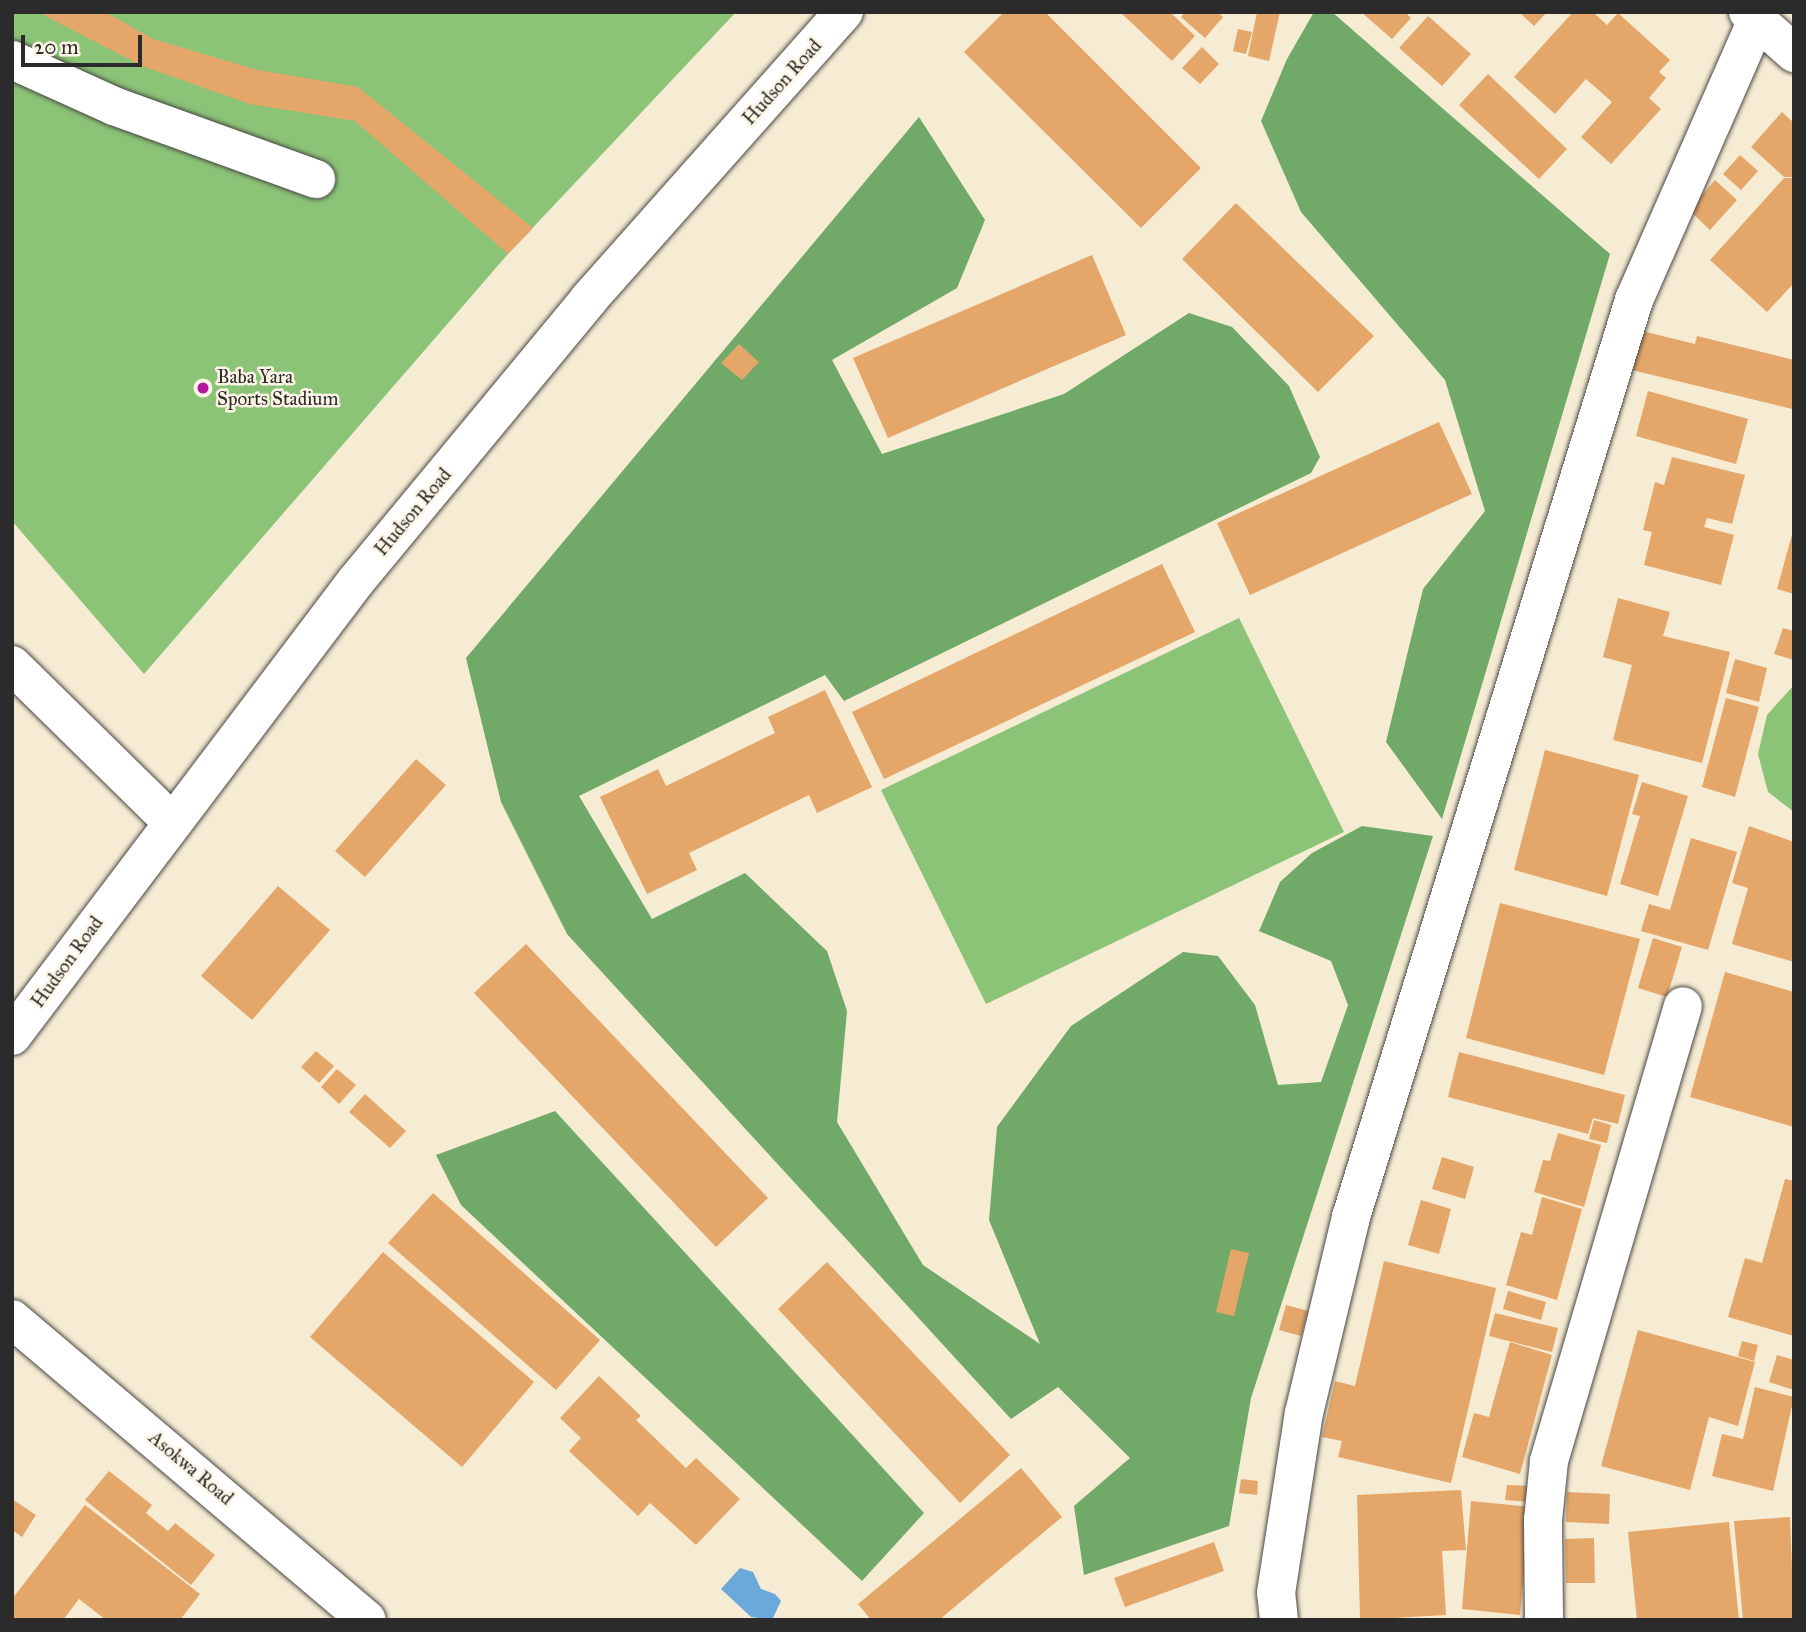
<!DOCTYPE html>
<html>
<head>
<meta charset="utf-8">
<style>
	body { margin:0 }
	#map { position:relative; width:1806px; height:1632px; overflow:hidden; background:#f6ebd3; font-family:"IM FELL Great Primer",serif }
	div>[style] { position:absolute }
	[style*='--x'] { left:calc(var(--x)*1px); top:calc(var(--y)*1px); width:calc(var(--w)*1px); rotate:calc(var(--a)*1deg) }
	.green>* { inset:0; background:#8bc377 }
	.forest>* { inset:0; background:#70a968 }
	.water>* { inset:0; background:#6aa9dc }
	.building>* { inset:0; background:#e5a769 }
	.roads { filter:drop-shadow(0 0 2px #494844) drop-shadow(0 0 2px #494844) }
	.minor>* { height:38px; margin:-19px; padding:0 19px; transform-origin:19px; border-radius:19px; background:#fff }
	.dots>* { width:19px; height:19px; translate:-50% -50%; box-sizing:border-box; border:4px solid #fcf5e5; border-radius:50% }
	span { translate:-50% -50%; white-space:nowrap; text-align:center; line-height:1.15; -webkit-text-stroke:5px #fcf5e5; paint-order:stroke }
	.street-label { font-size:19px; color:#2b2b2b }
	.poi-label { font-size:19px; color:#2b2b2b }
	.left { translate:0 -50%; text-align:left }
	.frame { position:absolute; inset:0; border:14px solid #2b2b2b; pointer-events:none }
	.scale { position:absolute; left:21px; top:35px; width:121px; height:32px; box-sizing:border-box; border:4px solid #2b2b2b; border-top:0; padding-left:9px; font-size:21px; line-height:24px; white-space:nowrap; color:#2b2b2b; -webkit-text-stroke:5px #fcf5e5; paint-order:stroke }
</style>
</head>
<body>
<div id="map">
	<div class="green">
		<div style="clip-path:polygon(12px 12px,736px 12px,508px 254px,144px 674px,12px 521px)"></div>
		<div style="clip-path:polygon(1239px 618px,1344px 832px,986px 1004px,881px 790px)"></div>
		<div style="clip-path:polygon(1794px 685px,1794px 812px,1768px 792px,1758px 754px,1767px 715px)"></div>
	</div>
	<div class="forest">
		<div style="clip-path:polygon(1314px 12px,1332px 12px,1610px 254px,1442px 819px,1386px 742px,1423px 589px,1485px 511px,1445px 380px,1301px 212px,1261px 121px,1287px 59px)"></div>
		<div style="clip-path:polygon(919px 117px,985px 220px,957px 288px,832px 360px,882px 454px,1064px 394px,1189px 313px,1232px 327px,1289px 386px,1320px 457px,1311px 473px,844px 701px,825px 675px,579px 796px,652px 919px,745px 873px,827px 951px,847px 1011px,837px 1122px,923px 1265px,1040px 1344px,989px 1220px,997px 1127px,1071px 1026px,1183px 952px,1218px 956px,1255px 1005px,1278px 1085px,1321px 1082px,1348px 1005px,1331px 961px,1259px 931px,1280px 882px,1312px 853px,1362px 826px,1433px 836px,1251px 1398px,1229px 1526px,1084px 1575px,1074px 1506px,1130px 1458px,1058px 1387px,1011px 1419px,567px 934px,501px 802px,466px 658px)"></div>
		<div style="clip-path:polygon(555px 1111px,924px 1513px,862px 1581px,461px 1205px,436px 1155px)"></div>
	</div>
	<div class="water">
		<div style="clip-path:polygon(740px 1568px,753px 1572px,761px 1589px,775px 1594px,781px 1601px,772px 1620px,751px 1617px,721px 1589px)"></div>
	</div>
	<div class="building">
		<div style="clip-path:polygon(38px 12px,105px 12px,153px 39px,258px 70px,358px 87px,533px 228px,508px 254px,355px 121px,250px 104px,142px 66px)"></div>
		<div style="clip-path:polygon(1004px 12px,1045px 12px,1201px 168px,1141px 228px,964px 52px)"></div>
		<div style="clip-path:polygon(1120px 12px,1170px 12px,1195px 36px,1172px 61px)"></div>
		<div style="clip-path:polygon(1185px 12px,1217px 12px,1223px 17px,1205px 38px,1181px 17px)"></div>
		<div style="clip-path:polygon(1257px 12px,1280px 12px,1269px 61px,1248px 56px)"></div>
		<div style="clip-path:polygon(1361px 12px,1405px 12px,1411px 18px,1392px 39px)"></div>
		<div style="clip-path:polygon(1519px 12px,1547px 12px,1534px 26px)"></div>
		<div style="clip-path:polygon(1573px 12px,1593px 12px,1607px 25px,1618px 13px,1670px 60px,1659px 72px,1666px 78px,1649px 98px,1661px 109px,1611px 164px,1581px 137px,1612px 102px,1586px 79px,1555px 114px,1514px 77px)"></div>
		<div style="clip-path:polygon(1428px 16px,1471px 54px,1442px 86px,1399px 48px)"></div>
		<div style="clip-path:polygon(1238px 29px,1252px 32px,1246px 54px,1233px 51px)"></div>
		<div style="clip-path:polygon(1202px 47px,1219px 64px,1200px 84px,1182px 68px)"></div>
		<div style="clip-path:polygon(1488px 74px,1567px 149px,1539px 179px,1459px 105px)"></div>
		<div style="clip-path:polygon(1782px 112px,1794px 123px,1794px 177px,1784px 177px,1751px 147px)"></div>
		<div style="clip-path:polygon(1740px 155px,1758px 171px,1741px 190px,1723px 174px)"></div>
		<div style="clip-path:polygon(1784px 178px,1794px 178px,1794px 283px,1767px 312px,1710px 260px)"></div>
		<div style="clip-path:polygon(1715px 180px,1737px 200px,1710px 230px,1689px 210px)"></div>
		<div style="clip-path:polygon(1236px 203px,1374px 336px,1318px 392px,1182px 259px)"></div>
		<div style="clip-path:polygon(1092px 255px,1126px 335px,888px 438px,853px 358px)"></div>
		<div style="clip-path:polygon(1642px 331px,1695px 344px,1697px 336px,1794px 360px,1792px 409px,1632px 370px)"></div>
		<div style="clip-path:polygon(739px 344px,759px 362px,742px 380px,721px 363px)"></div>
		<div style="clip-path:polygon(1648px 391px,1748px 419px,1736px 464px,1636px 436px)"></div>
		<div style="clip-path:polygon(1439px 422px,1472px 494px,1250px 595px,1217px 523px)"></div>
		<div style="clip-path:polygon(1672px 457px,1745px 475px,1732px 524px,1707px 518px,1704px 527px,1734px 535px,1721px 585px,1644px 565px,1652px 532px,1643px 530px,1655px 482px,1664px 485px)"></div>
		<div style="clip-path:polygon(1793px 531px,1794px 532px,1794px 594px,1777px 589px)"></div>
		<div style="clip-path:polygon(1162px 564px,1195px 632px,884px 779px,852px 712px)"></div>
		<div style="clip-path:polygon(1618px 598px,1670px 612px,1663px 636px,1730px 652px,1702px 763px,1613px 740px,1632px 665px,1603px 657px)"></div>
		<div style="clip-path:polygon(1783px 628px,1794px 631px,1794px 660px,1774px 654px)"></div>
		<div style="clip-path:polygon(1735px 659px,1767px 668px,1759px 702px,1726px 693px)"></div>
		<div style="clip-path:polygon(825px 690px,872px 787px,817px 813px,809px 795px,689px 853px,697px 870px,647px 894px,600px 797px,658px 769px,666px 786px,775px 733px,768px 717px)"></div>
		<div style="clip-path:polygon(1726px 698px,1759px 707px,1735px 797px,1702px 787px)"></div>
		<div style="clip-path:polygon(1545px 750px,1639px 775px,1607px 896px,1514px 870px)"></div>
		<div style="clip-path:polygon(416px 759px,446px 785px,365px 877px,335px 851px)"></div>
		<div style="clip-path:polygon(1642px 782px,1688px 796px,1658px 896px,1620px 884px,1640px 816px,1632px 814px)"></div>
		<div style="clip-path:polygon(1749px 826px,1794px 842px,1794px 962px,1732px 944px,1748px 888px,1732px 883px)"></div>
		<div style="clip-path:polygon(1691px 838px,1737px 852px,1708px 950px,1641px 931px,1649px 904px,1670px 910px)"></div>
		<div style="clip-path:polygon(278px 886px,330px 930px,252px 1020px,201px 976px)"></div>
		<div style="clip-path:polygon(1500px 903px,1640px 939px,1604px 1075px,1466px 1038px)"></div>
		<div style="clip-path:polygon(1653px 938px,1682px 947px,1667px 997px,1638px 988px)"></div>
		<div style="clip-path:polygon(526px 944px,768px 1198px,716px 1247px,474px 993px)"></div>
		<div style="clip-path:polygon(1725px 972px,1794px 992px,1794px 1127px,1690px 1097px)"></div>
		<div style="clip-path:polygon(316px 1051px,334px 1066px,319px 1083px,301px 1067px)"></div>
		<div style="clip-path:polygon(1459px 1052px,1625px 1095px,1618px 1124px,1593px 1118px,1588px 1134px,1448px 1097px)"></div>
		<div style="clip-path:polygon(337px 1069px,356px 1085px,339px 1104px,321px 1087px)"></div>
		<div style="clip-path:polygon(365px 1094px,406px 1131px,390px 1148px,349px 1112px)"></div>
		<div style="clip-path:polygon(1594px 1120px,1611px 1125px,1607px 1143px,1589px 1139px)"></div>
		<div style="clip-path:polygon(1558px 1133px,1601px 1145px,1584px 1207px,1534px 1192px,1543px 1160px,1550px 1161px)"></div>
		<div style="clip-path:polygon(1442px 1157px,1474px 1167px,1465px 1199px,1432px 1189px)"></div>
		<div style="clip-path:polygon(1785px 1179px,1794px 1181px,1794px 1336px,1728px 1317px,1745px 1258px,1762px 1263px)"></div>
		<div style="clip-path:polygon(433px 1193px,600px 1340px,556px 1390px,388px 1243px)"></div>
		<div style="clip-path:polygon(1542px 1197px,1582px 1209px,1557px 1300px,1506px 1285px,1521px 1232px,1532px 1235px)"></div>
		<div style="clip-path:polygon(1421px 1200px,1451px 1209px,1439px 1254px,1408px 1245px)"></div>
		<div style="clip-path:polygon(1231px 1249px,1249px 1253px,1234px 1316px,1216px 1312px)"></div>
		<div style="clip-path:polygon(383px 1252px,534px 1382px,462px 1467px,310px 1337px)"></div>
		<div style="clip-path:polygon(1384px 1261px,1496px 1288px,1451px 1483px,1338px 1457px,1342px 1441px,1322px 1437px,1335px 1381px,1355px 1386px)"></div>
		<div style="clip-path:polygon(827px 1262px,1010px 1455px,960px 1503px,778px 1309px)"></div>
		<div style="clip-path:polygon(1508px 1291px,1546px 1302px,1541px 1320px,1503px 1309px)"></div>
		<div style="clip-path:polygon(1286px 1305px,1308px 1311px,1301px 1336px,1279px 1330px)"></div>
		<div style="clip-path:polygon(1495px 1313px,1558px 1328px,1552px 1352px,1489px 1336px)"></div>
		<div style="clip-path:polygon(1638px 1330px,1755px 1362px,1738px 1426px,1709px 1417px,1690px 1490px,1601px 1466px)"></div>
		<div style="clip-path:polygon(1742px 1341px,1758px 1345px,1754px 1361px,1738px 1356px)"></div>
		<div style="clip-path:polygon(1510px 1342px,1552px 1355px,1520px 1474px,1462px 1457px,1474px 1413px,1489px 1417px)"></div>
		<div style="clip-path:polygon(1777px 1355px,1794px 1360px,1794px 1390px,1769px 1382px)"></div>
		<div style="clip-path:polygon(599px 1376px,641px 1416px,636px 1420px,686px 1468px,696px 1458px,740px 1499px,696px 1545px,650px 1503px,638px 1516px,569px 1451px,581px 1438px,560px 1418px)"></div>
		<div style="clip-path:polygon(1755px 1387px,1794px 1397px,1773px 1491px,1712px 1476px,1722px 1434px,1743px 1439px)"></div>
		<div style="clip-path:polygon(1021px 1468px,1062px 1517px,939px 1620px,871px 1620px,858px 1604px)"></div>
		<div style="clip-path:polygon(109px 1471px,152px 1505px,146px 1513px,168px 1531px,175px 1523px,215px 1555px,191px 1585px,85px 1500px)"></div>
		<div style="clip-path:polygon(1241px 1479px,1258px 1481px,1257px 1495px,1239px 1493px)"></div>
		<div style="clip-path:polygon(1507px 1485px,1530px 1486px,1529px 1502px,1505px 1500px)"></div>
		<div style="clip-path:polygon(1461px 1490px,1466px 1550px,1442px 1551px,1446px 1615px,1360px 1620px,1357px 1495px)"></div>
		<div style="clip-path:polygon(1567px 1492px,1610px 1494px,1609px 1524px,1566px 1522px)"></div>
		<div style="clip-path:polygon(12px 1499px,36px 1515px,22px 1537px,12px 1530px)"></div>
		<div style="clip-path:polygon(1471px 1501px,1530px 1507px,1520px 1615px,1462px 1609px)"></div>
		<div style="clip-path:polygon(85px 1505px,200px 1594px,180px 1620px,106px 1620px,79px 1599px,63px 1620px,12px 1620px,12px 1599px)"></div>
		<div style="clip-path:polygon(1790px 1517px,1794px 1620px,1743px 1620px,1734px 1521px)"></div>
		<div style="clip-path:polygon(1729px 1522px,1739px 1620px,1637px 1620px,1628px 1532px)"></div>
		<div style="clip-path:polygon(1594px 1538px,1595px 1583px,1566px 1583px,1565px 1539px)"></div>
		<div style="clip-path:polygon(1214px 1542px,1224px 1571px,1125px 1607px,1114px 1578px)"></div>
	</div>
	<div class="roads">
		<div class="minor">
			<div style="--x:1748;--y:12;--w:62;--a:41.7"></div>
			<div style="--x:12;--y:60;--w:112;--a:24.3"></div>
			<div style="--x:114;--y:106;--w:215;--a:19.9"></div>
			<div style="--x:12;--y:665;--w:223;--a:44.5"></div>
			<div style="--x:12;--y:1036;--w:570;--a:-52.91"></div>
			<div style="--x:356;--y:581;--w:366;--a:-50.4"></div>
			<div style="--x:589;--y:299;--w:384;--a:-48.4"></div>
			<div style="--x:12;--y:1319;--w:465;--a:40.3"></div>
			<div style="--x:1279;--y:1620;--w:27;--a:-96"></div>
			<div style="--x:1276;--y:1593;--w:182;--a:-81.2"></div>
			<div style="--x:1304;--y:1413;--w:202;--a:-76.5"></div>
			<div style="--x:1351;--y:1217;--w:960;--a:-72.85"></div>
			<div style="--x:1634;--y:300;--w:306;--a:-66.3"></div>
			<div style="--x:1544;--y:1620;--w:100;--a:-90.6"></div>
			<div style="--x:1543;--y:1520;--w:59;--a:-84.2"></div>
			<div style="--x:1549;--y:1461;--w:474;--a:-73.6"></div>
		</div>
	</div>
	<div class="dots">
		<div style="left:203px;top:388px;background:#b5179e"></div>
	</div>
	<div class="street-label">
		<span style="left:782px;top:82px;rotate:-48deg">Hudson Road</span>
		<span style="left:413px;top:512px;rotate:-50deg">Hudson Road</span>
		<span style="left:67px;top:962px;rotate:-54deg">Hudson Road</span>
		<span style="left:191px;top:1468px;rotate:40deg">Asokwa Road</span>
	</div>
	<div class="poi-label">
		<span class="left" style="left:217px;top:388px">Baba Yara<br>Sports Stadium</span>
	</div>
	<div class="frame"></div>
	<div class="scale">20 m</div>
</div>
</body>
</html>
